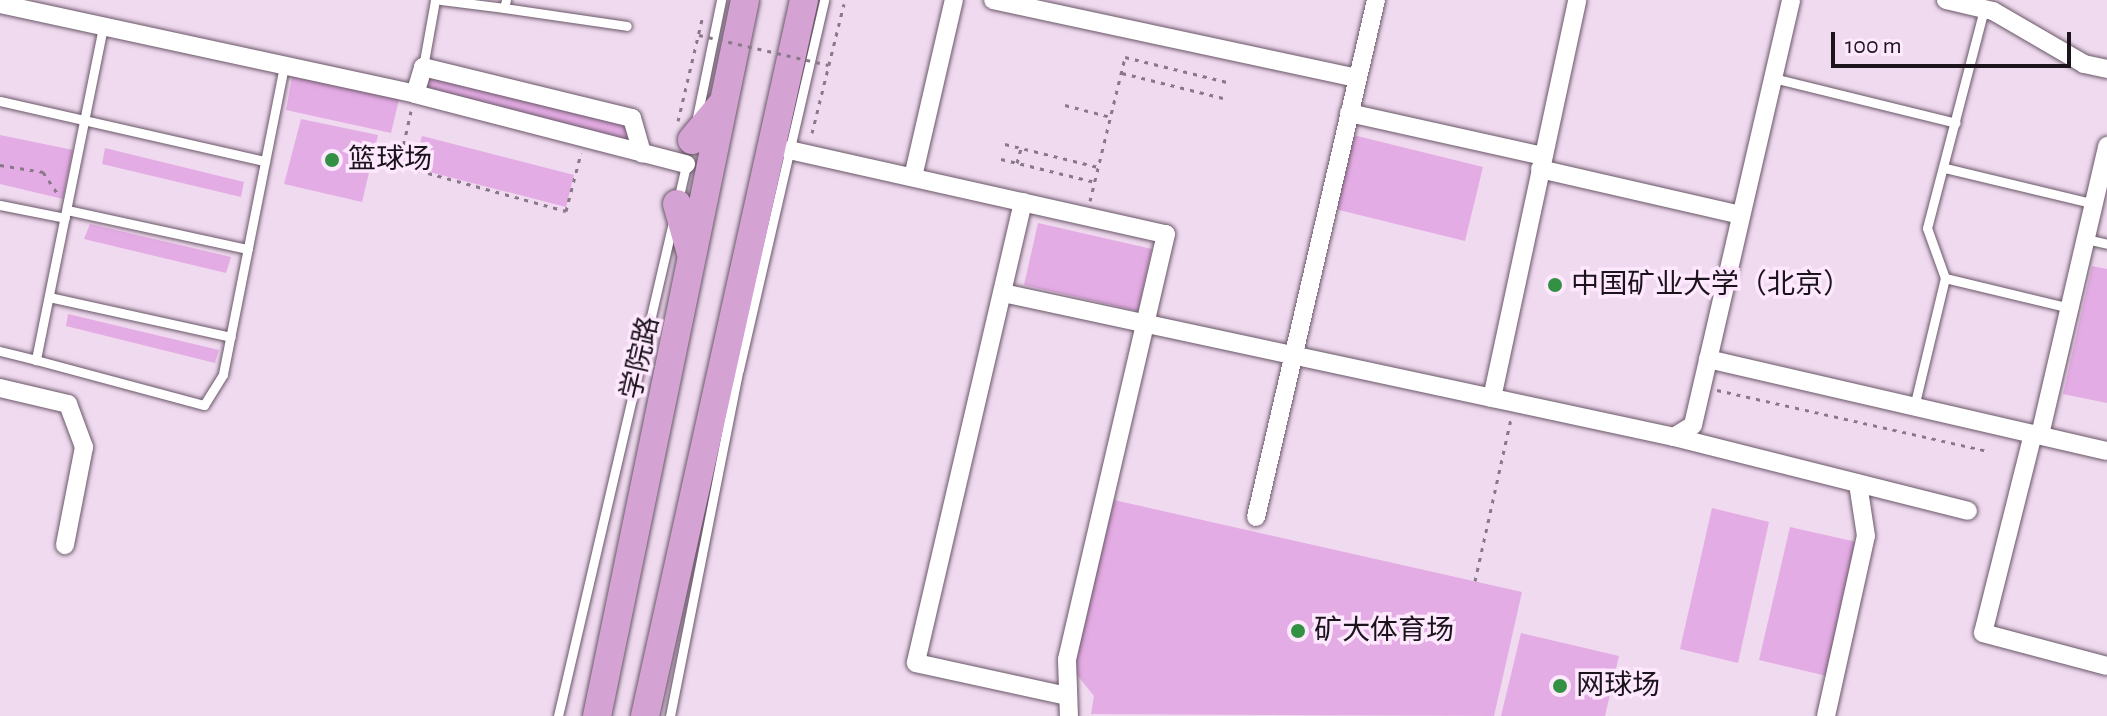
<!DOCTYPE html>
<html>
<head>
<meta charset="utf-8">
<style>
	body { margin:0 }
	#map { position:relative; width:2107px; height:716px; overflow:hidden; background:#f0daef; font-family:"Alegreya Sans","Noto Sans SC",sans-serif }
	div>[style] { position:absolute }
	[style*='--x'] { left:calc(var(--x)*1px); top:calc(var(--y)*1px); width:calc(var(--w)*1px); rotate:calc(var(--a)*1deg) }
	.green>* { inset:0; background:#e4ace4 }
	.path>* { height:3px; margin-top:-1.5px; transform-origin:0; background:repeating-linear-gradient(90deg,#897988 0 4px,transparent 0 10px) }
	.roads { filter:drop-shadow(0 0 2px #695768) drop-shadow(0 0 2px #695768) }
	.lane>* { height:9px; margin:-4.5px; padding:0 4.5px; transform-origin:4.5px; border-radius:4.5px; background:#fff }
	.street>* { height:18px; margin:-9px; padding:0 9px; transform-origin:9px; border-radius:9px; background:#fff }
	.primary>* { height:28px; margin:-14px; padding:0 14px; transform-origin:14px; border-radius:14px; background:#d4a3d4 }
	.path-bridge>* { height:3px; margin-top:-1.5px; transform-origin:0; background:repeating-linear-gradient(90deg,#897988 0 4px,transparent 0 10px) }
	.dots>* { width:22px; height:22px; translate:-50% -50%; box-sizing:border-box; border:4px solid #fde8fd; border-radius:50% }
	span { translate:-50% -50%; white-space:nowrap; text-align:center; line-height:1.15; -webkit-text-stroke:7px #fde8fd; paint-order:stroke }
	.poi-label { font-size:28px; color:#1c141c }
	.left { translate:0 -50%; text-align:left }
	.street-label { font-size:28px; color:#1c141c }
	.scale { position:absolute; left:1831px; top:32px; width:240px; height:36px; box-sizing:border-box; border:4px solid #1c141c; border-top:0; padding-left:10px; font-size:24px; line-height:28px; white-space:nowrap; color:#1c141c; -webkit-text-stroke:6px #fde8fd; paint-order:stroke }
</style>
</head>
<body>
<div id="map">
	<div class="green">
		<div style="clip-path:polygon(426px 70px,635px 125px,629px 146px,421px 93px)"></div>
		<div style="clip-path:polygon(293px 72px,400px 95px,391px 133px,286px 110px)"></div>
		<div style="clip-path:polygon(301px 119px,378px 135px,362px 202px,284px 184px)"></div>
		<div style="clip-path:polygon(0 135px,73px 150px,63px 199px,0 184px)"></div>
		<div style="clip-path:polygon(1353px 135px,1483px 167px,1465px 241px,1335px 209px)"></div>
		<div style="clip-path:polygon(422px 136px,574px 175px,566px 207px,414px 168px)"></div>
		<div style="clip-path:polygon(105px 148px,244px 182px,241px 197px,102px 164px)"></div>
		<div style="clip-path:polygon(1038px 223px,1152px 249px,1138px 311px,1024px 285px)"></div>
		<div style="clip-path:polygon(90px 224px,231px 257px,226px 273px,84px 239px)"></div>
		<div style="clip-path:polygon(2092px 266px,2107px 269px,2107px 403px,2063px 394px)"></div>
		<div style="clip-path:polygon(68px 314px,219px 350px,215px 363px,66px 326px)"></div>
		<div style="clip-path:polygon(1114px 500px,1522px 592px,1494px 716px,1091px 714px,1094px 696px,1073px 670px)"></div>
		<div style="clip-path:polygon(1712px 508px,1769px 522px,1738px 663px,1680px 649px)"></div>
		<div style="clip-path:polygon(1790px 527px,1861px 543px,1831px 677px,1759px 660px)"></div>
		<div style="clip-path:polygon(1521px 633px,1619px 656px,1605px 716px,1501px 716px)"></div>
	</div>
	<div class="path">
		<div style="--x:1122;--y:73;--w:104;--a:13.9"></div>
		<div style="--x:1065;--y:105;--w:48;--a:14.6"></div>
		<div style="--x:411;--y:111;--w:55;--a:102.5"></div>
		<div style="--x:399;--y:165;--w:173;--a:15.4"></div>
		<div style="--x:566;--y:211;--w:60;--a:-75.5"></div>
		<div style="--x:678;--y:121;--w:109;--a:-76.7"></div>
		<div style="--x:812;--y:133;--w:133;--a:-76.1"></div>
		<div style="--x:1005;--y:144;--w:96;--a:13.9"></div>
		<div style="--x:1001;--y:159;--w:97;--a:13.7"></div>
		<div style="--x:1017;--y:163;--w:16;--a:-75"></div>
		<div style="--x:0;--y:165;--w:44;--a:9.2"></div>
		<div style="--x:43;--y:172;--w:27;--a:56"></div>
		<div style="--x:1090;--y:201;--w:148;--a:-76.3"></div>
		<div style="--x:1125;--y:57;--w:105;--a:13.8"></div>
		<div style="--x:1717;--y:390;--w:278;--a:12.7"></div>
		<div style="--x:1475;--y:581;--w:166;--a:-77.5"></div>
	</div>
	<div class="roads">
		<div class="lane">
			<div style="--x:441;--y:0;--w:64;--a:7.2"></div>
			<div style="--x:504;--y:8;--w:8;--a:-76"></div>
			<div style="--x:504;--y:8;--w:124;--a:8.3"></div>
			<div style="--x:103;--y:27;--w:340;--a:101.4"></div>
			<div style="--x:36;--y:360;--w:174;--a:15"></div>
			<div style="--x:204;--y:405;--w:36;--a:-58"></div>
			<div style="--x:223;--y:374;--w:314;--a:-78.8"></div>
			<div style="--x:423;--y:67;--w:68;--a:-79.8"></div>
			<div style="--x:1773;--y:78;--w:188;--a:13.8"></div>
			<div style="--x:0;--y:101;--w:272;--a:12.8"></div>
			<div style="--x:696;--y:122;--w:125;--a:-78.4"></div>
			<div style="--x:1945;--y:168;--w:154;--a:13.5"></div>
			<div style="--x:678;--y:200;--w:37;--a:-77"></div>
			<div style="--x:0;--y:205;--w:66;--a:11.3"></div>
			<div style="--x:67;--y:210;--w:185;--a:12.2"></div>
			<div style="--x:2086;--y:239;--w:22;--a:13"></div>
			<div style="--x:1945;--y:278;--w:129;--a:13.5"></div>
			<div style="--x:49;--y:297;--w:186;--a:12.4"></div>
			<div style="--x:0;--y:351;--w:37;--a:14"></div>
			<div style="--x:1914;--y:407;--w:133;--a:-76.5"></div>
			<div style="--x:1945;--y:278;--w:53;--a:-109.8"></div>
			<div style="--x:1927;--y:228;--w:226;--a:-75.4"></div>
			<div style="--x:558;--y:716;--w:507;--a:-76.9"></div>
			<div style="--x:670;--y:716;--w:354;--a:-78.8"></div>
			<div style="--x:739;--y:369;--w:379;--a:-77"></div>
		</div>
		<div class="street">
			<div style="--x:993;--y:0;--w:372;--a:12.1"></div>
			<div style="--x:1946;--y:0;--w:48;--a:13.2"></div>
			<div style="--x:1993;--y:11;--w:105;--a:30.2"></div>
			<div style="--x:2084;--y:64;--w:24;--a:12"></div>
			<div style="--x:0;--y:4;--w:425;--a:12.2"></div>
			<div style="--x:415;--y:94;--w:280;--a:14.5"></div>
			<div style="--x:415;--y:94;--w:28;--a:-73"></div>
			<div style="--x:423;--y:67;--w:215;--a:13.7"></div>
			<div style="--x:632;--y:118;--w:37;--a:74"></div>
			<div style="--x:1349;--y:113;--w:199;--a:12.5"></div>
			<div style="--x:789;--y:150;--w:386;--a:12.6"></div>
			<div style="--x:1166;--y:234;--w:437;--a:103.1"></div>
			<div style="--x:1067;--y:660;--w:56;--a:88"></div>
			<div style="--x:1540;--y:169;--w:206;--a:12.9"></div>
			<div style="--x:913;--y:177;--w:182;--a:-77"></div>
			<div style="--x:1023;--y:202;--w:473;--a:103.1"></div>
			<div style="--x:916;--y:663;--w:155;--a:12.3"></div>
			<div style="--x:1003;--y:293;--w:686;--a:12.11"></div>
			<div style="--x:1674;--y:437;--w:22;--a:-32"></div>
			<div style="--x:1693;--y:425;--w:436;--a:-77"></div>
			<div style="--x:1708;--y:359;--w:409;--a:13"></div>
			<div style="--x:0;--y:388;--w:70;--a:13.2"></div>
			<div style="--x:68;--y:404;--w:46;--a:69.6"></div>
			<div style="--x:84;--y:447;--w:100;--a:101"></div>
			<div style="--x:1492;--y:398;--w:407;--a:-77.9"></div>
			<div style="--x:2033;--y:434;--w:205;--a:104.1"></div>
			<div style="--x:1983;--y:633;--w:128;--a:14.9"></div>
			<div style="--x:2040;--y:435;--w:297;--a:-76.9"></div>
			<div style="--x:1674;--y:437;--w:303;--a:14.1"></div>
			<div style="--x:1256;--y:517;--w:531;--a:-76.93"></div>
			<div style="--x:1826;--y:716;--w:184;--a:-77.5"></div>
			<div style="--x:1866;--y:536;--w:53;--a:-98.7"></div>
		</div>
		<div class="primary">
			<div style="--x:692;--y:140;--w:47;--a:-50.2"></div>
			<div style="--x:677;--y:204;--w:51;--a:74.1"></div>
			<div style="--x:597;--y:716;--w:731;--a:-78.32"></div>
			<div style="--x:645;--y:716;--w:733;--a:-77.48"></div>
		</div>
	</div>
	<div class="path-bridge">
		<div style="--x:699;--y:35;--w:133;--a:13"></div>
	</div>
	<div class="dots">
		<div style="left:332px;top:160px;background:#339143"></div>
		<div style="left:1555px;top:285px;background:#339143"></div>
		<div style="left:1298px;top:631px;background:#339143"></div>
		<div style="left:1560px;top:686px;background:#339143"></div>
	</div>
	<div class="poi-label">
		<span class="left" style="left:348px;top:160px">篮球场</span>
		<span class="left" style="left:1571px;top:285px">中国矿业大学（北京）</span>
		<span class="left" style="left:1314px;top:631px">矿大体育场</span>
		<span class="left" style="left:1576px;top:686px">网球场</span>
	</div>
	<div class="street-label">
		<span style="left:641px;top:358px;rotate:-77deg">学院路</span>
	</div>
	<div class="scale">100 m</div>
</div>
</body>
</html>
